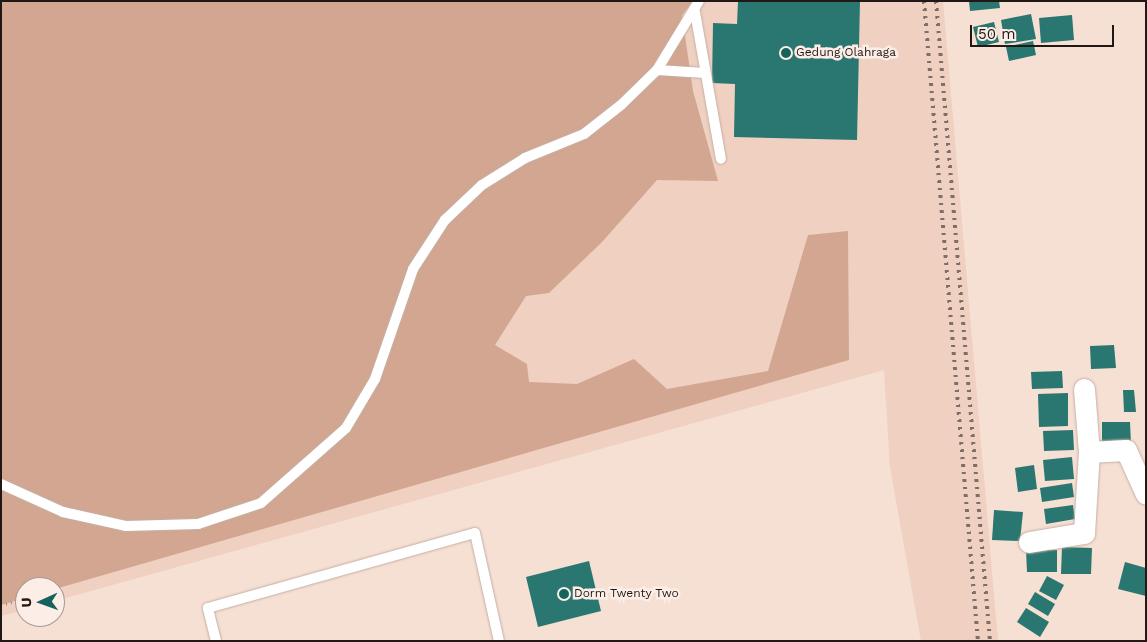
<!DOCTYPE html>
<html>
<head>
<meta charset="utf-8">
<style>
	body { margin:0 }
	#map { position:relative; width:1147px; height:642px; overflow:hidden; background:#f6dfd3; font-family:"Work Sans",sans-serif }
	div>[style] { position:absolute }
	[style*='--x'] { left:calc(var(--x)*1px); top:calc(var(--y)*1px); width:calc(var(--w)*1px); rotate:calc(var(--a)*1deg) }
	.built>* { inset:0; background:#efd0c1 }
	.green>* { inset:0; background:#d2a690 }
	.building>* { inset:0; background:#2a7671 }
	.path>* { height:3px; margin-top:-1.5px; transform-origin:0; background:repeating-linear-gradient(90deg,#98887f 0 1px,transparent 0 5px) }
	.roads { filter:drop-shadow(0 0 1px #c5afa4) drop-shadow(0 0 1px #c5afa4) }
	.service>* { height:10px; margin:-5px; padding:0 5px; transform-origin:5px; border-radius:5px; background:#fff }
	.minor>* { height:21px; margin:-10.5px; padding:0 10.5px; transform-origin:10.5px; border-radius:10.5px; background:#fff }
	.rail>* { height:4px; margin-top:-2px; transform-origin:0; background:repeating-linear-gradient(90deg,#7d6f67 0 2.5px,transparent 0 7.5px) }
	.dots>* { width:14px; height:14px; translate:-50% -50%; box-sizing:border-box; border:2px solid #fceee7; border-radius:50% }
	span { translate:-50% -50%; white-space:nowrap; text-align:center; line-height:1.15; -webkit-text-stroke:5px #fceee7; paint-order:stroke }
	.poi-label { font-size:12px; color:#201814 }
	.left { translate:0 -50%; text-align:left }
	.frame { position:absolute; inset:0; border:2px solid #201814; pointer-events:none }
	.north { position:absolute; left:15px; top:577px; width:50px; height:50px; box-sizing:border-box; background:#fceee7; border:1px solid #a49893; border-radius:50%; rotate:268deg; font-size:14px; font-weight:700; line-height:20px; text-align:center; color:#201814 }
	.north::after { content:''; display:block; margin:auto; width:18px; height:22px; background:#15635d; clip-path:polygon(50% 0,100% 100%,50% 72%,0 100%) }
	.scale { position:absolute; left:970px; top:25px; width:144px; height:22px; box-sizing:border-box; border:2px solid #201814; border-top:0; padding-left:6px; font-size:15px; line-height:18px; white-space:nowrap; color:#201814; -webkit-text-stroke:4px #fceee7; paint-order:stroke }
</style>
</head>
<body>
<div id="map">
	<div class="built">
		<div style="clip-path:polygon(1px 1px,943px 1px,998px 641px,921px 641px,890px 467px,884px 370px,55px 601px,55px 587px,25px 587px,25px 610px,1px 616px)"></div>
	</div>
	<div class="green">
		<div style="clip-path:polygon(1px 1px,693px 1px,682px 15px,693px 91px,718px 181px,657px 180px,602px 242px,549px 293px,526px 296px,495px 345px,527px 364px,529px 382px,577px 384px,634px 359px,667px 389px,768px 371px,808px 235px,848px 231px,849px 360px,55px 589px,25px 587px,25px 598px,1px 605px)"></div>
	</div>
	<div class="building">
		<div style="clip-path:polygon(738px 1px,860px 1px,857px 140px,734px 137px,735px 84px,712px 83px,713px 23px,737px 24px)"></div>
		<div style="clip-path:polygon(969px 1px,999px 1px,1000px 8px,970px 11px)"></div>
		<div style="clip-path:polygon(1031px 14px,1036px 39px,1005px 44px,1001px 20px)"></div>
		<div style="clip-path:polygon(1072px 15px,1074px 40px,1041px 43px,1039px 18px)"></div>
		<div style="clip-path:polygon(994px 22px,999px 42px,978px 47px,973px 27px)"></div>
		<div style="clip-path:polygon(1033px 41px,1036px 55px,1009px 61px,1006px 47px)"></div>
		<div style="clip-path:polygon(1114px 345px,1116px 368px,1091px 369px,1090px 346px)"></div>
		<div style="clip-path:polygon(1062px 371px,1063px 388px,1032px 389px,1031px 372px)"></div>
		<div style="clip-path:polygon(1123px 390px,1134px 390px,1136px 412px,1124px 412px)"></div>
		<div style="clip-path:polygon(1068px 393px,1068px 426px,1039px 427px,1038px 394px)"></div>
		<div style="clip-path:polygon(1102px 422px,1130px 422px,1131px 444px,1102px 445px)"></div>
		<div style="clip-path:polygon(1073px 430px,1074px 450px,1044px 451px,1043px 431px)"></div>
		<div style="clip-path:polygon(1072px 457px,1074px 479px,1045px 481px,1043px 460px)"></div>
		<div style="clip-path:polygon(1034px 465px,1037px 489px,1018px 492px,1015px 468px)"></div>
		<div style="clip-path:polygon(1072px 483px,1074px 497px,1042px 502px,1040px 488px)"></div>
		<div style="clip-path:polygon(1073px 505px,1075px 519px,1046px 524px,1044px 509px)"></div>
		<div style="clip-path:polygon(994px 510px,1023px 512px,1020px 541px,992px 540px)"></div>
		<div style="clip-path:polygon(1062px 547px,1092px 548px,1091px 574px,1061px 574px)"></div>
		<div style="clip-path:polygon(1026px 550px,1057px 550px,1057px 572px,1027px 572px)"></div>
		<div style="clip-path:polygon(589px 561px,601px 611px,538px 627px,526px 577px)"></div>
		<div style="clip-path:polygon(1125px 562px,1146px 568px,1146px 596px,1118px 589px)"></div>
		<div style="clip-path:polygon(1047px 576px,1064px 585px,1056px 600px,1039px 591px)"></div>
		<div style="clip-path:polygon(1035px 592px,1055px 604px,1048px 616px,1028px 604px)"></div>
		<div style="clip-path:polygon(1026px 608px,1049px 622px,1040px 637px,1017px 622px)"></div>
	</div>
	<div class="path">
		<div style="--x:1;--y:605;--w:25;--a:-16"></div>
	</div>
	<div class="roads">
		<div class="service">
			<div style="--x:695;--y:12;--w:149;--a:80"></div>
			<div style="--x:657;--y:70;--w:48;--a:3.6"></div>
			<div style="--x:1;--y:484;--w:68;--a:24.3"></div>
			<div style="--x:63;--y:512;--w:65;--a:12.5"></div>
			<div style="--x:126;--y:526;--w:72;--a:-1.6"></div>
			<div style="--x:198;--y:524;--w:66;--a:-18.4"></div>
			<div style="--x:261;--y:503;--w:113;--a:-41.4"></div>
			<div style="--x:346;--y:428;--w:57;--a:-59.4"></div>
			<div style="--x:375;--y:379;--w:116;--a:-70.9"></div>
			<div style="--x:413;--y:269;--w:59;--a:-56.9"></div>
			<div style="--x:445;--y:220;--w:51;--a:-43.4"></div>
			<div style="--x:482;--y:185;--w:51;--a:-32.1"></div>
			<div style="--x:525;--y:158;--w:64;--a:-22.1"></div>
			<div style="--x:584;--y:134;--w:47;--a:-38.1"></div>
			<div style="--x:621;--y:105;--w:50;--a:-44.2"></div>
			<div style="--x:657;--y:70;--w:81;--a:-58.7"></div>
			<div style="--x:216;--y:641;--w:34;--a:-104"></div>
			<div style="--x:208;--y:608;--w:277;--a:-15.7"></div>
			<div style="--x:475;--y:533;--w:111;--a:77.5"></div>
		</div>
		<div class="minor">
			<div style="--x:1084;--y:389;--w:63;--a:85.5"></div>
			<div style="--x:1089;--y:452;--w:37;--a:-3"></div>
			<div style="--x:1126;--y:450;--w:48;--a:65.6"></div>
			<div style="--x:1029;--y:542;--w:56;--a:-9.3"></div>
			<div style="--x:1084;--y:533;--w:81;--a:-86.5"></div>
		</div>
	</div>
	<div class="rail">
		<div style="--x:924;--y:1;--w:642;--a:85.18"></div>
		<div style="--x:936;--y:1;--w:642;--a:85.18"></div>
	</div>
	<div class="dots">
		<div style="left:786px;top:53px;background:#15635d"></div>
		<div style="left:564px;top:594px;background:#15635d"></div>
	</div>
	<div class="poi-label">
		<span class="left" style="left:796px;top:53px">Gedung Olahraga</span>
		<span class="left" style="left:574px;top:594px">Dorm Twenty Two</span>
	</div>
	<div class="frame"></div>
	<div class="north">U</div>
	<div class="scale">50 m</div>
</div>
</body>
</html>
